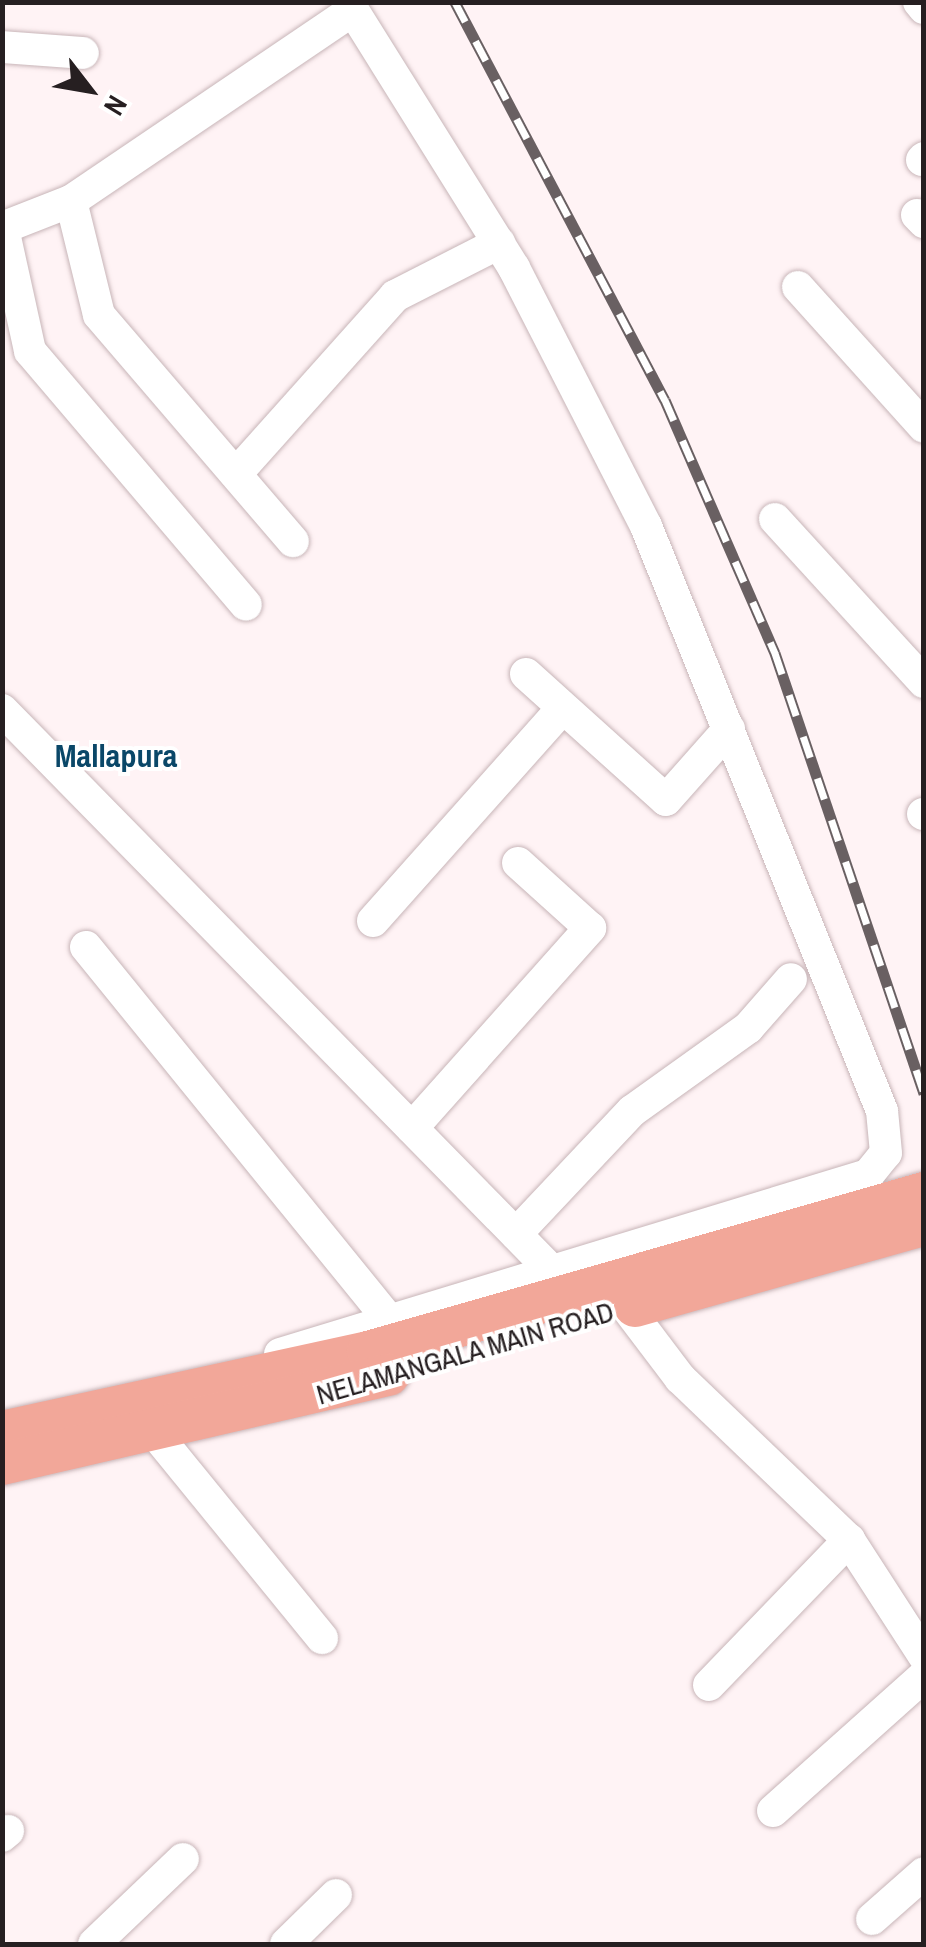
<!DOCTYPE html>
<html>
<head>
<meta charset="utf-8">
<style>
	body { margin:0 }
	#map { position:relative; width:926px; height:1947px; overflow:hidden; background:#fff3f5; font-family:"Archivo Narrow",sans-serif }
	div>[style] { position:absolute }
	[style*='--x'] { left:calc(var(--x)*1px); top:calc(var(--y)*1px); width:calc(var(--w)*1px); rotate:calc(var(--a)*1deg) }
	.roads { filter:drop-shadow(0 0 2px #c8b5b8) drop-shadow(0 0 2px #c8b5b8) }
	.minor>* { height:32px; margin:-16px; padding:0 16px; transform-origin:16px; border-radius:16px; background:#fff }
	.major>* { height:42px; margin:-21px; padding:0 21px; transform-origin:21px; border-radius:21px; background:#f2a799 }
	.rail>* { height:11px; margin-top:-5.5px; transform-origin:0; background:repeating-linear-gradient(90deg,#fff 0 22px,#696062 0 44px); box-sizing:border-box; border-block:2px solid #696062 }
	span { translate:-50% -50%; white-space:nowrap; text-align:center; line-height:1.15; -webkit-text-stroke:8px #fff; paint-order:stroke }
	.street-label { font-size:28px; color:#261f21 }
	.quarter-label { font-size:32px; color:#0a4768; font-weight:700 }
	.frame { position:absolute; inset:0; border:5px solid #261f21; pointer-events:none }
	.north { position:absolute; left:40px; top:40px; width:100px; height:100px; -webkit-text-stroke:8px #fff; paint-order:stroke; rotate:121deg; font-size:28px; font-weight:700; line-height:40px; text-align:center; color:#261f21 }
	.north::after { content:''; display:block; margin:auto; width:35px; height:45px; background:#261f21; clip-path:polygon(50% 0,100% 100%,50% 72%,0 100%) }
</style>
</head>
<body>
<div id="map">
	<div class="roads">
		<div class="minor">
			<div style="--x:919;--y:2;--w:8;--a:50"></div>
			<div style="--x:2;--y:47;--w:81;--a:4.2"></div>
			<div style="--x:922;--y:160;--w:3;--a:-45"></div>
			<div style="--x:71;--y:201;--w:117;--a:76.2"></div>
			<div style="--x:99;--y:315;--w:298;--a:49.4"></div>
			<div style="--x:917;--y:215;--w:10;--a:45"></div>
			<div style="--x:2;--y:228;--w:74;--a:-21.4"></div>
			<div style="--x:71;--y:201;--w:339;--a:-34.1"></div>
			<div style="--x:3;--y:228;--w:126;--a:77.6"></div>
			<div style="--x:30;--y:351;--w:333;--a:49.6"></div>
			<div style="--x:798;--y:287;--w:188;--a:48"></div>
			<div style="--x:236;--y:474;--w:239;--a:-48.2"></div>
			<div style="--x:395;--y:296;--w:117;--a:-27"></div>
			<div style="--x:775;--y:519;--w:221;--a:47.6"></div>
			<div style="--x:526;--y:674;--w:188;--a:42"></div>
			<div style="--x:666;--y:800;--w:95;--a:-48.4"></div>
			<div style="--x:2;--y:710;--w:784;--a:45.57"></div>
			<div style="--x:923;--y:814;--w:1;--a:0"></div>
			<div style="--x:373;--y:921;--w:285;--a:-48.3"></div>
			<div style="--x:86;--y:947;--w:479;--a:50.9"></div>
			<div style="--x:412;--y:1128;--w:268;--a:-48.3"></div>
			<div style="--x:590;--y:928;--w:97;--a:-137.9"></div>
			<div style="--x:516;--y:1234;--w:169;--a:-46.7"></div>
			<div style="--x:632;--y:1111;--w:143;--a:-35.6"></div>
			<div style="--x:748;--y:1028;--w:65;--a:-48.7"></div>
			<div style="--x:627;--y:1308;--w:88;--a:52.9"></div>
			<div style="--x:680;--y:1378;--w:234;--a:43.8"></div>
			<div style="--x:849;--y:1540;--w:138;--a:57.1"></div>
			<div style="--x:280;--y:1354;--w:615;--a:-16.93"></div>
			<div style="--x:868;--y:1175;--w:28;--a:-51"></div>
			<div style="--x:886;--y:1153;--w:42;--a:-95.4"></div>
			<div style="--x:882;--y:1111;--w:631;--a:-111.97"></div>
			<div style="--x:646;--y:526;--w:290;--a:-117.1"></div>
			<div style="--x:514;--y:268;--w:314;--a:-122"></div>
			<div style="--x:154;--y:1432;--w:266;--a:50.8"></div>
			<div style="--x:709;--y:1685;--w:202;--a:-46"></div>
			<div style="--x:773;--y:1811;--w:203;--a:-41.8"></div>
			<div style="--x:2;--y:1836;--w:8;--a:-40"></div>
			<div style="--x:872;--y:1919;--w:69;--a:-41.5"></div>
			<div style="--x:94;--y:1944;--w:123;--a:-43.7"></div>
			<div style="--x:286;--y:1944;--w:70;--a:-44.4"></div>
		</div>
		<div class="major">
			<div style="--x:635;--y:1306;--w:300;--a:-15.7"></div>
			<div style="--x:2;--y:1432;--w:375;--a:-12.3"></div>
			<div style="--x:368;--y:1352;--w:578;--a:-15.96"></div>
			<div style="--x:2;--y:1464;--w:397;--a:-13"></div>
		</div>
	</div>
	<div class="rail">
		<div style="--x:455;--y:2;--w:450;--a:62.2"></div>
		<div style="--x:665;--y:400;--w:276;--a:66.5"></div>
		<div style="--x:775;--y:653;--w:465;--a:71.3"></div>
	</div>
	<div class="street-label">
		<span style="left:465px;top:1353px;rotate:-16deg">NELAMANGALA MAIN ROAD</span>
	</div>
	<div class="quarter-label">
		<span style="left:116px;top:756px">Mallapura</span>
	</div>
	<div class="frame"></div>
	<div class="north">N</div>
</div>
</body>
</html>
